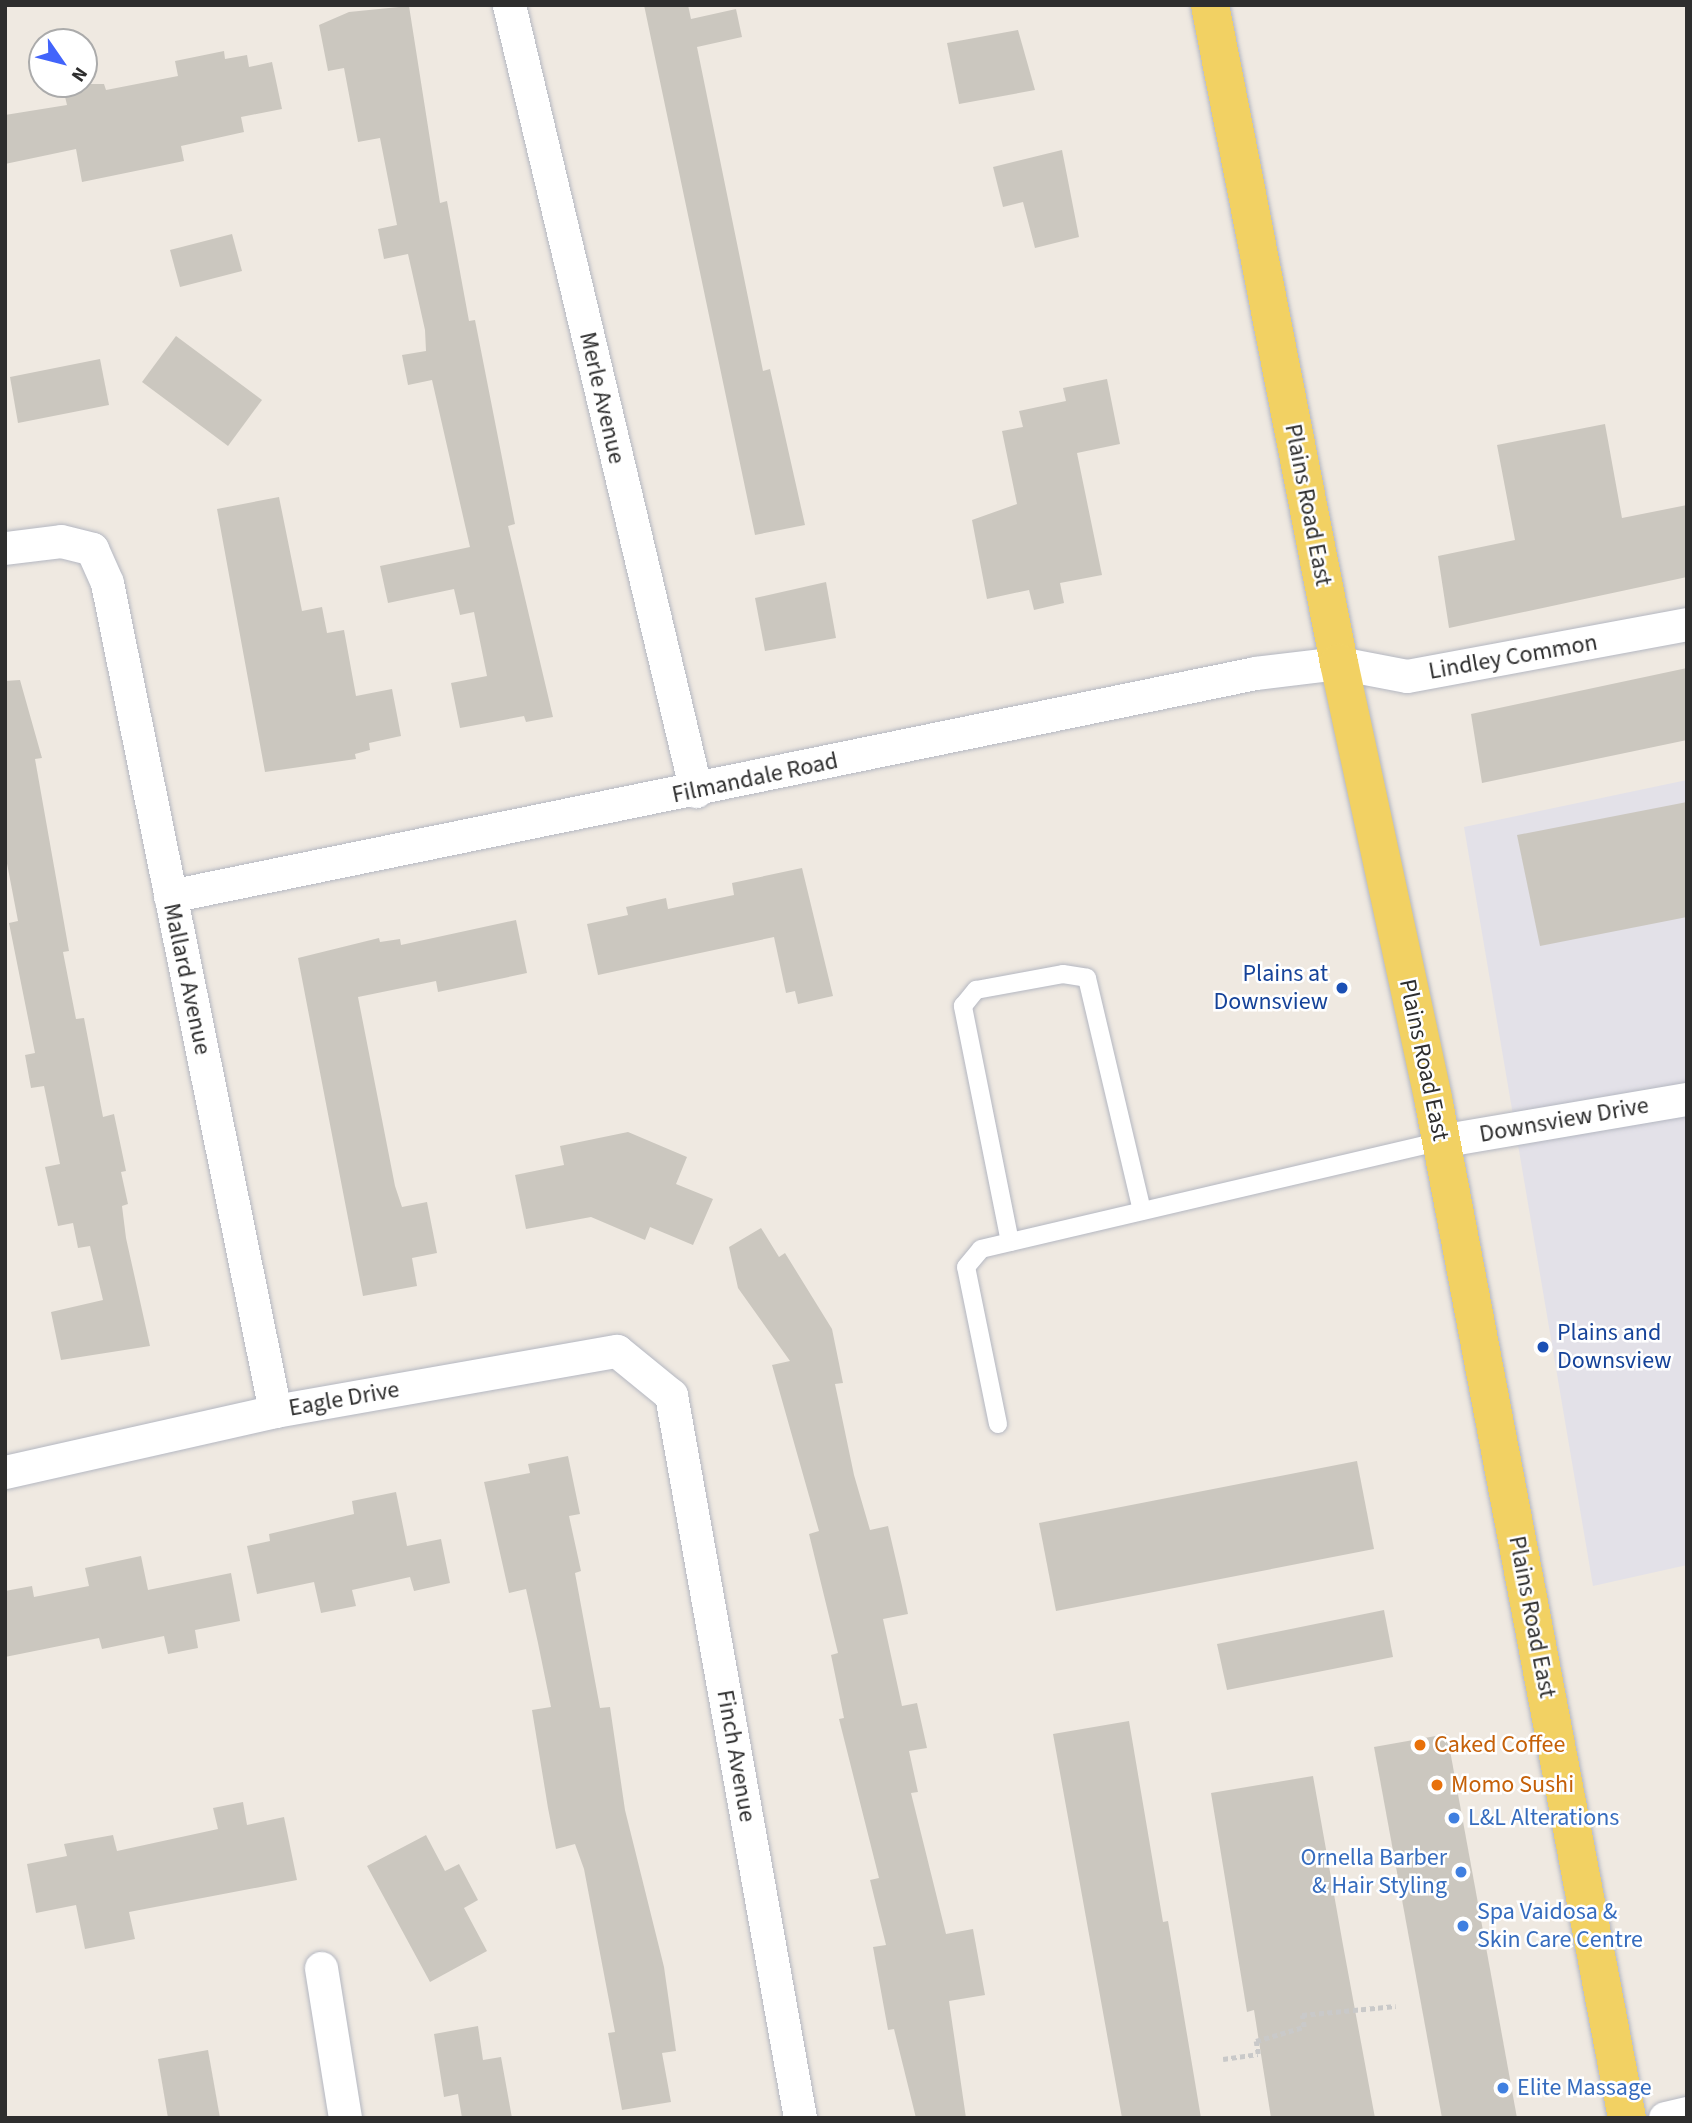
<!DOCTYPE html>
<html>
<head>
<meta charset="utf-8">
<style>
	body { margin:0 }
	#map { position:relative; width:1692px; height:2123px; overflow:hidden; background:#efe9e1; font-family:"Source Sans 3",sans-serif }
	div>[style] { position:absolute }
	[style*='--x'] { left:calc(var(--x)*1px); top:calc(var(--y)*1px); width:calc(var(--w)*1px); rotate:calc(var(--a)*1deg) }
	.industrial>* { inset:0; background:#e3e1e8 }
	.building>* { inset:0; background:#cbc7bf }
	.path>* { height:4.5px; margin-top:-2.25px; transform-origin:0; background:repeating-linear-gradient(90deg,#c9c9c9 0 5px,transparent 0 8.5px) }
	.roads { filter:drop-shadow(0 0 2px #b4b7c1) drop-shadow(0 0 2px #b4b7c1) }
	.service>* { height:18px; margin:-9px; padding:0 9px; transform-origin:9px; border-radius:9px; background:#fff }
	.minor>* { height:33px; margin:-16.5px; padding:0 16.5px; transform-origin:16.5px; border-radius:16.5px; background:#fff }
	.primary>* { height:38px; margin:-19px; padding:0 19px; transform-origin:19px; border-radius:19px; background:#f2d163 }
	.dots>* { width:19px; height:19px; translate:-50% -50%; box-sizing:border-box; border:4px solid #fff; border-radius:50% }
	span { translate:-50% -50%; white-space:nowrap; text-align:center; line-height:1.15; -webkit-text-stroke:5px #fff; paint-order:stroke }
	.street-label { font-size:24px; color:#2e2e2e }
	.transit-label { font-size:24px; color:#164399 }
	.right { translate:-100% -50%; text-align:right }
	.left { translate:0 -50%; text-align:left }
	.food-label { font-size:24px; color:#c56008 }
	.shop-label { font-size:24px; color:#366cbe }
	.frame { position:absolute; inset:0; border:7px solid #2e2e2e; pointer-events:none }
	.north { position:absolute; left:28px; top:28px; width:70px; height:70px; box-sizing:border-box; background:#fff; border:2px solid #ababab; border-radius:50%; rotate:125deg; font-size:19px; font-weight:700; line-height:28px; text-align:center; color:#2e2e2e }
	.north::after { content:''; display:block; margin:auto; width:24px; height:32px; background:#4264fb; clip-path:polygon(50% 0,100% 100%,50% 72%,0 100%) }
</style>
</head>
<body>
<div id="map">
	<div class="industrial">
		<div style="clip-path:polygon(1687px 780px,1687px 1565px,1593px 1586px,1464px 827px)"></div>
	</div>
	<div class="building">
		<div style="clip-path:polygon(644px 5px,688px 5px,691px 19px,736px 9px,742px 37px,697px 47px,763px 371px,770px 369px,805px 525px,755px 535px)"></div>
		<div style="clip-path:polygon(409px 6px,440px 203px,447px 201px,469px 321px,475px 320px,515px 524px,508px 526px,553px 717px,526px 722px,524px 716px,460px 728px,451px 683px,487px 676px,474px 612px,460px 615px,454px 589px,388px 603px,380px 566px,470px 547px,432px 380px,408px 385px,402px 355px,426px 351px,425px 330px,408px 254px,384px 259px,378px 229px,397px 225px,380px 138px,358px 142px,344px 68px,328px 71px,319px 25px,349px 12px)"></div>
		<div style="clip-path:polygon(1018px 30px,1035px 90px,959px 104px,947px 43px)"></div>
		<div style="clip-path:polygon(224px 51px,225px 59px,247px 55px,249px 67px,272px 62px,282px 109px,241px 117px,244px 132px,181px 146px,184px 161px,82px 182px,76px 149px,5px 164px,5px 115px,67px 105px,62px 84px,104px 84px,106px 90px,178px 76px,175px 61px)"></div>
		<div style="clip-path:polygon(1062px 150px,1079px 237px,1035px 248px,1023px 202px,1003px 207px,993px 167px)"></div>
		<div style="clip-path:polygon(232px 234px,242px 271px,180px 287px,170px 250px)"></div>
		<div style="clip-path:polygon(176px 336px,262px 400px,228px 446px,142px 382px)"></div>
		<div style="clip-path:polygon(100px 359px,109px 405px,18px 423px,10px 377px)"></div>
		<div style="clip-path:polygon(1107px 379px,1120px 444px,1077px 453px,1102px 575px,1060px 583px,1064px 603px,1034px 610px,1029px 590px,987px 599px,972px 520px,1017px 504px,1002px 431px,1023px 427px,1019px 411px,1066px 401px,1063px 388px)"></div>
		<div style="clip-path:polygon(1605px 424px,1622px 518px,1687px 505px,1687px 577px,1449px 628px,1438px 556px,1515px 540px,1497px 445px)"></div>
		<div style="clip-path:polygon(279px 497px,302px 611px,322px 607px,327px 633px,344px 630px,356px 696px,392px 689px,401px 736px,369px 743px,370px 750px,355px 754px,356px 759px,265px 772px,217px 509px)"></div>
		<div style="clip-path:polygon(826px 582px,836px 638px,765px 651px,755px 598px)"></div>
		<div style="clip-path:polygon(1687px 668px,1687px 740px,1482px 783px,1471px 714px)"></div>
		<div style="clip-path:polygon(20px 680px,42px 758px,35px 759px,69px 951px,63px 952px,76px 1019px,84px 1018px,103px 1117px,114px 1114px,126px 1171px,121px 1172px,128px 1204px,122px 1206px,126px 1238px,150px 1346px,61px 1360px,51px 1312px,103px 1300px,90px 1246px,78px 1248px,73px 1223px,58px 1226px,45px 1167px,60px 1164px,44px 1086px,31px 1088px,25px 1055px,35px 1053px,9px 923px,18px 921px,5px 853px,5px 681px)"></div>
		<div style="clip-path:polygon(1687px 802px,1687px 917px,1540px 946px,1517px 835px)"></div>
		<div style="clip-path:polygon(802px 868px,833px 996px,798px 1004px,795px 991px,786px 993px,774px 937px,598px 975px,587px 924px,628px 915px,626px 907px,666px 898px,668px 909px,734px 895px,732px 883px)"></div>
		<div style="clip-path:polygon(516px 920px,527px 973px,438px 992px,436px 981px,358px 997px,395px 1186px,402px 1207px,427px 1202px,437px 1253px,412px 1258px,417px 1286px,363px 1296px,298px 958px,379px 938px,380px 942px,400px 939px,401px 945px)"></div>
		<div style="clip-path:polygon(628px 1132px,687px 1157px,676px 1184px,713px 1199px,693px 1245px,650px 1227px,645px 1240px,591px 1217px,526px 1229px,515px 1175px,564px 1165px,560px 1146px)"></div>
		<div style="clip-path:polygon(761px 1228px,779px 1257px,785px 1253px,832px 1329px,843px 1383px,835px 1384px,854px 1475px,870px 1530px,888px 1526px,902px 1586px,908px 1614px,883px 1619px,902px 1706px,917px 1703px,927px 1748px,909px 1751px,918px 1792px,911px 1793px,946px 1934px,973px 1929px,985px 1995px,949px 2001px,966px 2118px,916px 2118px,894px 2029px,888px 2030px,873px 1947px,886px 1945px,870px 1880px,879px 1878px,839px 1719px,844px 1718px,831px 1655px,838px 1653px,809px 1534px,819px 1531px,772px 1365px,790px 1361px,738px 1288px,729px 1247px)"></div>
		<div style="clip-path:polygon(568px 1456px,580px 1514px,569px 1516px,581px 1571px,575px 1573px,600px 1708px,610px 1707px,625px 1810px,664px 1967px,676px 2051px,662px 2053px,671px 2102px,622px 2110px,608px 2033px,615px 2032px,584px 1869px,575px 1844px,556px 1849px,548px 1808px,532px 1710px,551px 1707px,538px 1643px,526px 1589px,509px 1593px,484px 1482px,530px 1473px,528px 1464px)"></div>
		<div style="clip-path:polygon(1357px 1461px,1374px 1549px,1056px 1611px,1039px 1523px)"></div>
		<div style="clip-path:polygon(396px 1492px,407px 1546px,441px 1539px,450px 1583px,414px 1591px,410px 1577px,352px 1590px,356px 1606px,321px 1613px,314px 1582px,257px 1594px,247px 1546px,270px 1541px,269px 1534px,354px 1514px,352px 1501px)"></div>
		<div style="clip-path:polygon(141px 1556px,148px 1590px,231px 1573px,240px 1621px,195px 1630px,198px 1648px,168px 1654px,164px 1636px,102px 1649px,99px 1638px,5px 1657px,5px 1591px,32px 1586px,34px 1597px,89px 1586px,85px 1568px)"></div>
		<div style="clip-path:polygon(1384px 1610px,1393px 1657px,1227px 1690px,1217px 1644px)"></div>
		<div style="clip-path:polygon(1129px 1721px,1163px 1922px,1168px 1921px,1201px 2118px,1122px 2118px,1053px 1734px)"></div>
		<div style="clip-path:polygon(1447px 1734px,1490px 1969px,1517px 2118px,1442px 2118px,1374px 1747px)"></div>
		<div style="clip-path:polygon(1313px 1776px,1343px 1945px,1375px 2118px,1271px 2118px,1254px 2010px,1247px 2012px,1211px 1793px)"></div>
		<div style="clip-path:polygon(243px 1802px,247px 1825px,284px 1817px,297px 1880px,129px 1912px,135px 1939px,85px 1949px,76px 1905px,36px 1913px,27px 1864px,67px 1856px,64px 1844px,113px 1835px,117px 1851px,218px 1829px,213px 1808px)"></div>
		<div style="clip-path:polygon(426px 1835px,445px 1871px,459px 1864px,478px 1900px,464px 1908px,487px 1951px,430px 1982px,367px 1866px)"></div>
		<div style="clip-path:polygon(478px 2026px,483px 2060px,501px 2057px,512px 2118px,462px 2118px,458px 2094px,444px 2097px,434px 2034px)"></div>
		<div style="clip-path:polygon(208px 2050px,220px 2118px,168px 2118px,158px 2059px)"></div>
	</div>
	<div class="path">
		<div style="--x:1223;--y:2059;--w:35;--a:-8"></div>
		<div style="--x:1258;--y:2054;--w:13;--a:-99"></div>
		<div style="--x:1256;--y:2041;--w:50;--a:-16.3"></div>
		<div style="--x:1304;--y:2027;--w:12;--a:-99"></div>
		<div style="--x:1302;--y:2015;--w:94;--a:-5.5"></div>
	</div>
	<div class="roads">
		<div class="service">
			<div style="--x:1010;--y:1242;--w:241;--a:-101.3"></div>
			<div style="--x:963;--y:1006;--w:21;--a:-51"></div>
			<div style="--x:976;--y:990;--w:88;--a:-10.4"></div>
			<div style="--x:1063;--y:974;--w:24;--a:9"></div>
			<div style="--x:1087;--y:978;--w:239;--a:76.7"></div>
			<div style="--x:998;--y:1424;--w:160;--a:-101.5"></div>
			<div style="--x:966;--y:1267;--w:23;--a:-50"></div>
			<div style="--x:981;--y:1249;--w:472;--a:-13.2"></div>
		</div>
		<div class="minor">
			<div style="--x:509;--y:5;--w:808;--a:76.62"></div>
			<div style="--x:5;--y:548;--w:56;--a:-7.1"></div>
			<div style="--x:61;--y:541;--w:32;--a:14"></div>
			<div style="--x:92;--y:549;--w:37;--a:66"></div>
			<div style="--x:107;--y:583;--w:845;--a:78.53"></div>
			<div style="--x:170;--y:896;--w:1108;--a:-11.61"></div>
			<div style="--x:1255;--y:673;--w:85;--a:-6.8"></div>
			<div style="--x:1339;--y:663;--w:69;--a:10.8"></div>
			<div style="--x:1407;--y:676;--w:285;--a:-10.5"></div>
			<div style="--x:1440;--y:1141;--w:251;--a:-9.7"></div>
			<div style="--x:5;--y:1472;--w:277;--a:-12.7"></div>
			<div style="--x:275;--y:1411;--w:347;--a:-10"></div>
			<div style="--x:617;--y:1351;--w:70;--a:39.2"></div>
			<div style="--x:671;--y:1395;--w:734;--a:79.88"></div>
			<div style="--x:321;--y:1968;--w:152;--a:80.9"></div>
			<div style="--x:1665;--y:2118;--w:23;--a:-13"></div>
		</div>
		<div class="primary">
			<div style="--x:1210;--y:5;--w:671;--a:78.91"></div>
			<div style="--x:1339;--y:663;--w:445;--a:77.8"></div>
			<div style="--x:1433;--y:1098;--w:1038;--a:79.23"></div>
		</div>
	</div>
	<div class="dots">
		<div style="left:1342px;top:988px;background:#1a4fb4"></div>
		<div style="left:1543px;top:1347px;background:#1a4fb4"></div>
		<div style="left:1420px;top:1745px;background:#e8710a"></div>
		<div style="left:1437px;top:1785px;background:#e8710a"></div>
		<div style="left:1454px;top:1818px;background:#3f7fe0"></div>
		<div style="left:1461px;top:1872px;background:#3f7fe0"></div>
		<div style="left:1463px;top:1926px;background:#3f7fe0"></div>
		<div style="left:1503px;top:2088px;background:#3f7fe0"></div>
	</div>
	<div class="street-label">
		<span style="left:602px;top:398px;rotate:77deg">Merle Avenue</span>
		<span style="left:1308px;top:505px;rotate:79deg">Plains Road East</span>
		<span style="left:1513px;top:657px;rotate:-10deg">Lindley Common</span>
		<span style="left:755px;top:778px;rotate:-12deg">Filmandale Road</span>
		<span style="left:187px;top:979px;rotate:78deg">Mallard Avenue</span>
		<span style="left:1424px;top:1060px;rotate:78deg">Plains Road East</span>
		<span style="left:1564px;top:1120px;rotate:-10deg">Downsview Drive</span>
		<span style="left:344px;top:1399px;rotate:-10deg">Eagle Drive</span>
		<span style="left:1532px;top:1617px;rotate:79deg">Plains Road East</span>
		<span style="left:736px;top:1756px;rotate:80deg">Finch Avenue</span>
	</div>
	<div class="transit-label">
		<span class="right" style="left:1328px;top:988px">Plains at<br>Downsview</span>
		<span class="left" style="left:1557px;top:1347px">Plains and<br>Downsview</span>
	</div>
	<div class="food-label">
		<span class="left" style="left:1434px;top:1745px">Caked Coffee</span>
		<span class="left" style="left:1451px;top:1785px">Momo Sushi</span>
	</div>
	<div class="shop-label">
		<span class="left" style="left:1468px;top:1818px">L&amp;L Alterations</span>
		<span class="right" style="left:1447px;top:1872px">Ornella Barber<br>&amp; Hair Styling</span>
		<span class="left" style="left:1477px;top:1926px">Spa Vaidosa &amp;<br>Skin Care Centre</span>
		<span class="left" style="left:1517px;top:2088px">Elite Massage</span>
	</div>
	<div class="frame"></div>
	<div class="north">N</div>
</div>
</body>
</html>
